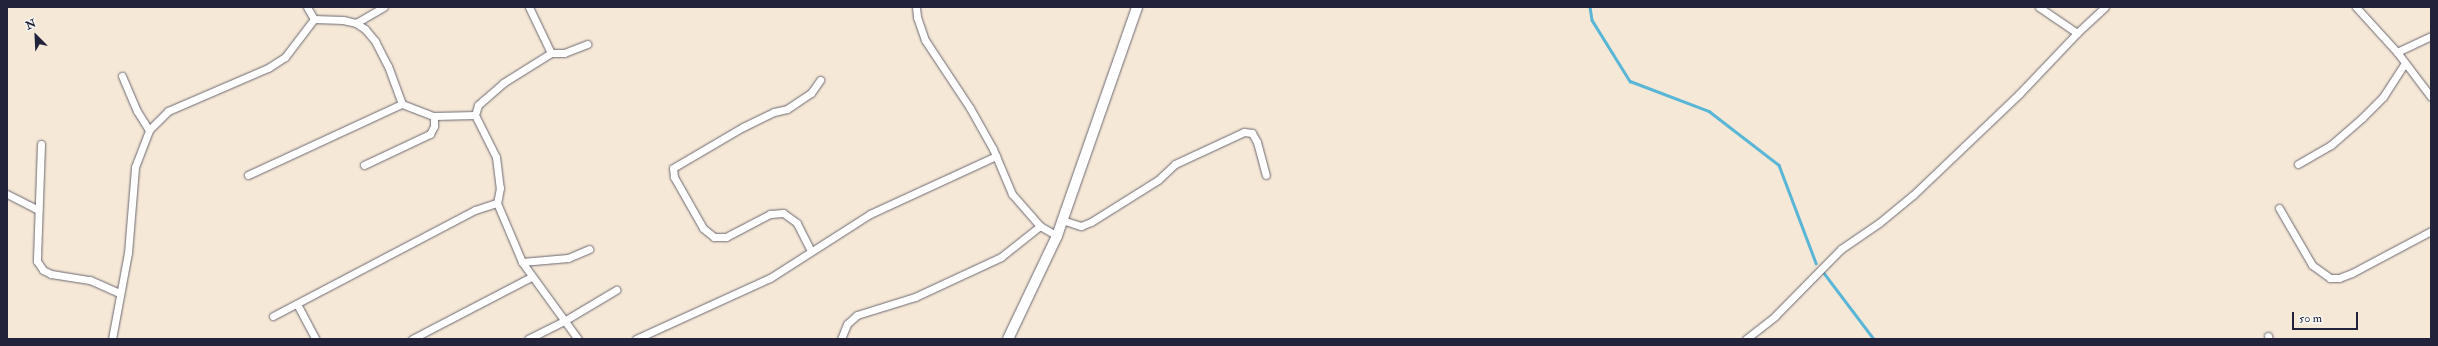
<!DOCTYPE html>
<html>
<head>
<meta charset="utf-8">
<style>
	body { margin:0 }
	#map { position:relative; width:2438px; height:346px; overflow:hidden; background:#f5e8d6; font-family:"IM FELL Double Pica",serif }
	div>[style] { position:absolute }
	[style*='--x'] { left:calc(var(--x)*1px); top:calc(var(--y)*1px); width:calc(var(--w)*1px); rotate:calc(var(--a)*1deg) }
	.stream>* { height:2.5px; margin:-1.25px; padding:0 1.25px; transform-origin:1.25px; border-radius:1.25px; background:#59b6d7 }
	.roads { filter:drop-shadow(0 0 1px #6c6771) drop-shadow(0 0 1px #6c6771) }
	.street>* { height:7px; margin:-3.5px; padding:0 3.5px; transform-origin:3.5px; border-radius:3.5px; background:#fff }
	.secondary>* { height:10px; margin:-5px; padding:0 5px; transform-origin:5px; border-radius:5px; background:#fff }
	span { translate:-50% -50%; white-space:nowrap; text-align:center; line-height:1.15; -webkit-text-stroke:3px #f6f6f2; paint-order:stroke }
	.frame { position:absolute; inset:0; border:8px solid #22223b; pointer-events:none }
	.north { position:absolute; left:16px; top:16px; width:40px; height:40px; -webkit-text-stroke:3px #f6f6f2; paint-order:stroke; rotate:336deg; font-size:11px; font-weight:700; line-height:16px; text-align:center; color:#22223b }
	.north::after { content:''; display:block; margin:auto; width:14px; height:18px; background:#22223b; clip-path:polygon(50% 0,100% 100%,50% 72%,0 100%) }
	.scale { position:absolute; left:2292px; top:312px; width:66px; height:18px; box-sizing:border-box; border:2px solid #22223b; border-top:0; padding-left:5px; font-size:12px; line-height:14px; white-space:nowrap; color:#22223b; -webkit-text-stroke:3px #f6f6f2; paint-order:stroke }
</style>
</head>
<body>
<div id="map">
	<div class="stream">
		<div style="--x:1590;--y:7;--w:13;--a:81"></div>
		<div style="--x:1592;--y:20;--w:72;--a:58.1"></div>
		<div style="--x:1630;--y:81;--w:85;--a:20.8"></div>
		<div style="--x:1709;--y:111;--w:88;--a:37.6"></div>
		<div style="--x:1779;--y:165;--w:105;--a:69.3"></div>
		<div style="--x:1824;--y:273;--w:83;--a:52.9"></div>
	</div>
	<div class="roads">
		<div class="street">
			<div style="--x:307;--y:7;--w:14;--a:60"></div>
			<div style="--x:314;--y:19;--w:29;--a:2"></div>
			<div style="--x:343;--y:20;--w:13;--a:13"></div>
			<div style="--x:356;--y:23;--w:11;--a:34"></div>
			<div style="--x:365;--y:29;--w:16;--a:50"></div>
			<div style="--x:375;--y:41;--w:28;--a:63"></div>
			<div style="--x:388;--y:66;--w:40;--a:69.8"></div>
			<div style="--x:916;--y:7;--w:10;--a:84"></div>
			<div style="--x:917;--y:17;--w:24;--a:71"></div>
			<div style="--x:925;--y:40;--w:82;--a:56.5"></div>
			<div style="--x:970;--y:108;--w:47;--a:60.7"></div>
			<div style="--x:993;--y:149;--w:49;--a:67.1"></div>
			<div style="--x:1012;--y:194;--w:43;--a:48.8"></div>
			<div style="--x:1040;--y:226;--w:20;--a:30"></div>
			<div style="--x:2039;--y:7;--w:46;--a:34.4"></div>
			<div style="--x:2356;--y:7;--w:61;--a:47.7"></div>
			<div style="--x:2397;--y:52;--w:56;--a:52.9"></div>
			<div style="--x:356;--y:23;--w:32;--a:-30"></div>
			<div style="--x:2397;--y:52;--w:38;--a:-25"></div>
			<div style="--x:551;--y:53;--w:13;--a:0"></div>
			<div style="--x:564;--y:53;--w:25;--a:-21"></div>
			<div style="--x:122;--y:76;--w:38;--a:67"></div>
			<div style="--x:137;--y:111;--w:22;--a:58"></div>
			<div style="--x:475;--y:115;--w:47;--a:63.4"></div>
			<div style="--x:496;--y:157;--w:31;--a:83"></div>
			<div style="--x:500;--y:188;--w:15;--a:101"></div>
			<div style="--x:497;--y:203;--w:64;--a:67"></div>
			<div style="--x:522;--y:262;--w:95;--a:54"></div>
			<div style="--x:475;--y:115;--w:10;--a:-73"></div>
			<div style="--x:478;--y:105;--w:33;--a:-41"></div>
			<div style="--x:503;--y:83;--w:57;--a:-32"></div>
			<div style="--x:551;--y:53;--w:51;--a:-115.6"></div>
			<div style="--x:41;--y:144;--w:117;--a:92"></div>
			<div style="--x:37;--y:261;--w:11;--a:56"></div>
			<div style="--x:43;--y:270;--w:9;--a:27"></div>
			<div style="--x:51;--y:274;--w:39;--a:9"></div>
			<div style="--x:90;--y:280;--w:32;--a:24"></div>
			<div style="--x:2298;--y:164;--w:38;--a:-30"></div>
			<div style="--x:2331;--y:145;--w:41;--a:-41.1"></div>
			<div style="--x:2362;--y:118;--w:30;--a:-45"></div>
			<div style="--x:2383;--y:97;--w:40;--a:-57.1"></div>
			<div style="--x:364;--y:165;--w:73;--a:-25.2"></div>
			<div style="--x:430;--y:134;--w:9;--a:-63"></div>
			<div style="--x:434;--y:126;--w:10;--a:-90"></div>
			<div style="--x:248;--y:175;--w:170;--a:-24.8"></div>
			<div style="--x:402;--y:104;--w:34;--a:21"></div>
			<div style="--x:434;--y:116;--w:41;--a:-1.4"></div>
			<div style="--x:7;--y:194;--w:35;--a:27"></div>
			<div style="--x:2279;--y:208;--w:66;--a:59.9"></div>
			<div style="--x:2312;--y:265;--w:22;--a:36"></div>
			<div style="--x:2330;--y:278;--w:9;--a:0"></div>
			<div style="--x:2339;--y:278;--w:14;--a:-21"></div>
			<div style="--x:2352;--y:273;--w:89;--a:-28"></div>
			<div style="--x:1062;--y:220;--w:20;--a:18"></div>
			<div style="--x:1081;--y:226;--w:11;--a:-22"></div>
			<div style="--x:1091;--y:222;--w:79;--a:-32.1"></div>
			<div style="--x:1158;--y:180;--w:23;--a:-43"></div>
			<div style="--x:1175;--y:164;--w:76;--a:-24.9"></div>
			<div style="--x:1244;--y:132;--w:8;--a:7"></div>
			<div style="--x:1252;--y:133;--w:10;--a:61"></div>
			<div style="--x:1257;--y:142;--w:34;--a:75"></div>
			<div style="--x:811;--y:251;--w:31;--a:-117"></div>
			<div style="--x:797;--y:223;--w:17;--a:-144"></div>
			<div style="--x:783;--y:213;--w:13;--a:176"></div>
			<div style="--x:770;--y:214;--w:50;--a:152.4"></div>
			<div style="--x:726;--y:237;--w:12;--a:180"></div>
			<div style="--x:714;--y:237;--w:14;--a:-141"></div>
			<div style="--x:703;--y:228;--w:59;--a:-119.6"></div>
			<div style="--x:674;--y:177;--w:9;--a:-96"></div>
			<div style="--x:673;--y:168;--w:81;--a:-30.4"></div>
			<div style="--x:743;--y:127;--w:34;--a:-26"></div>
			<div style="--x:774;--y:112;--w:13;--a:-13"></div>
			<div style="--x:787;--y:109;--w:29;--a:-34"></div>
			<div style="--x:811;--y:93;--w:16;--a:-55"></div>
			<div style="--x:522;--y:262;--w:46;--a:-5"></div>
			<div style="--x:568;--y:258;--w:23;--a:-23"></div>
			<div style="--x:297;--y:304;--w:40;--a:62"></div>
			<div style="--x:273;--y:316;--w:228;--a:-27.7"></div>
			<div style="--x:475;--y:210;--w:23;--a:-18"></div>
			<div style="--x:2268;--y:336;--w:3;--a:72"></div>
			<div style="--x:112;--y:339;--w:87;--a:-79.5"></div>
			<div style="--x:128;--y:253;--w:86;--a:-85.3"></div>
			<div style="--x:135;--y:167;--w:40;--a:-69"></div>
			<div style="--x:149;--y:130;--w:27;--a:-45"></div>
			<div style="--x:168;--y:111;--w:109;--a:-23.3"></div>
			<div style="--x:268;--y:68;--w:20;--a:-33"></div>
			<div style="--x:285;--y:57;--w:48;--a:-52.7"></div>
			<div style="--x:412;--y:339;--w:134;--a:-27.5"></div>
			<div style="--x:528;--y:339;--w:40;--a:-26.6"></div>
			<div style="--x:564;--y:321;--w:61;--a:-30.8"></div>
			<div style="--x:636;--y:339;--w:147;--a:-24.5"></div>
			<div style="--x:770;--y:278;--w:119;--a:-32.6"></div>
			<div style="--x:870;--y:214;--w:139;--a:-24.7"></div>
			<div style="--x:841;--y:339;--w:16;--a:-68"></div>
			<div style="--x:847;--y:324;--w:13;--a:-42"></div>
			<div style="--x:857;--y:315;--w:61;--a:-17.2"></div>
			<div style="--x:915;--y:297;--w:95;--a:-24.9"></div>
			<div style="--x:1001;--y:257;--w:50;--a:-38.5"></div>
			<div style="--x:1746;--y:339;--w:37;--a:-38"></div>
			<div style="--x:1775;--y:316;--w:94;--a:-45.4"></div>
			<div style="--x:1841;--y:249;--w:46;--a:-34.4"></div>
			<div style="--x:1879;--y:223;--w:44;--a:-39.5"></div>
			<div style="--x:1913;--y:195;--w:146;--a:-43.6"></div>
			<div style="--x:2019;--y:94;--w:84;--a:-46.4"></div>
			<div style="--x:2077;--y:33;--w:38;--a:-43"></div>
		</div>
		<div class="secondary">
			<div style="--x:1008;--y:339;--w:114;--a:-64.6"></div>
			<div style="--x:1057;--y:236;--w:243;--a:-70.7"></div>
		</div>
	</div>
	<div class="frame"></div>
	<div class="north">N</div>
	<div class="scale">50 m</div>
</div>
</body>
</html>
